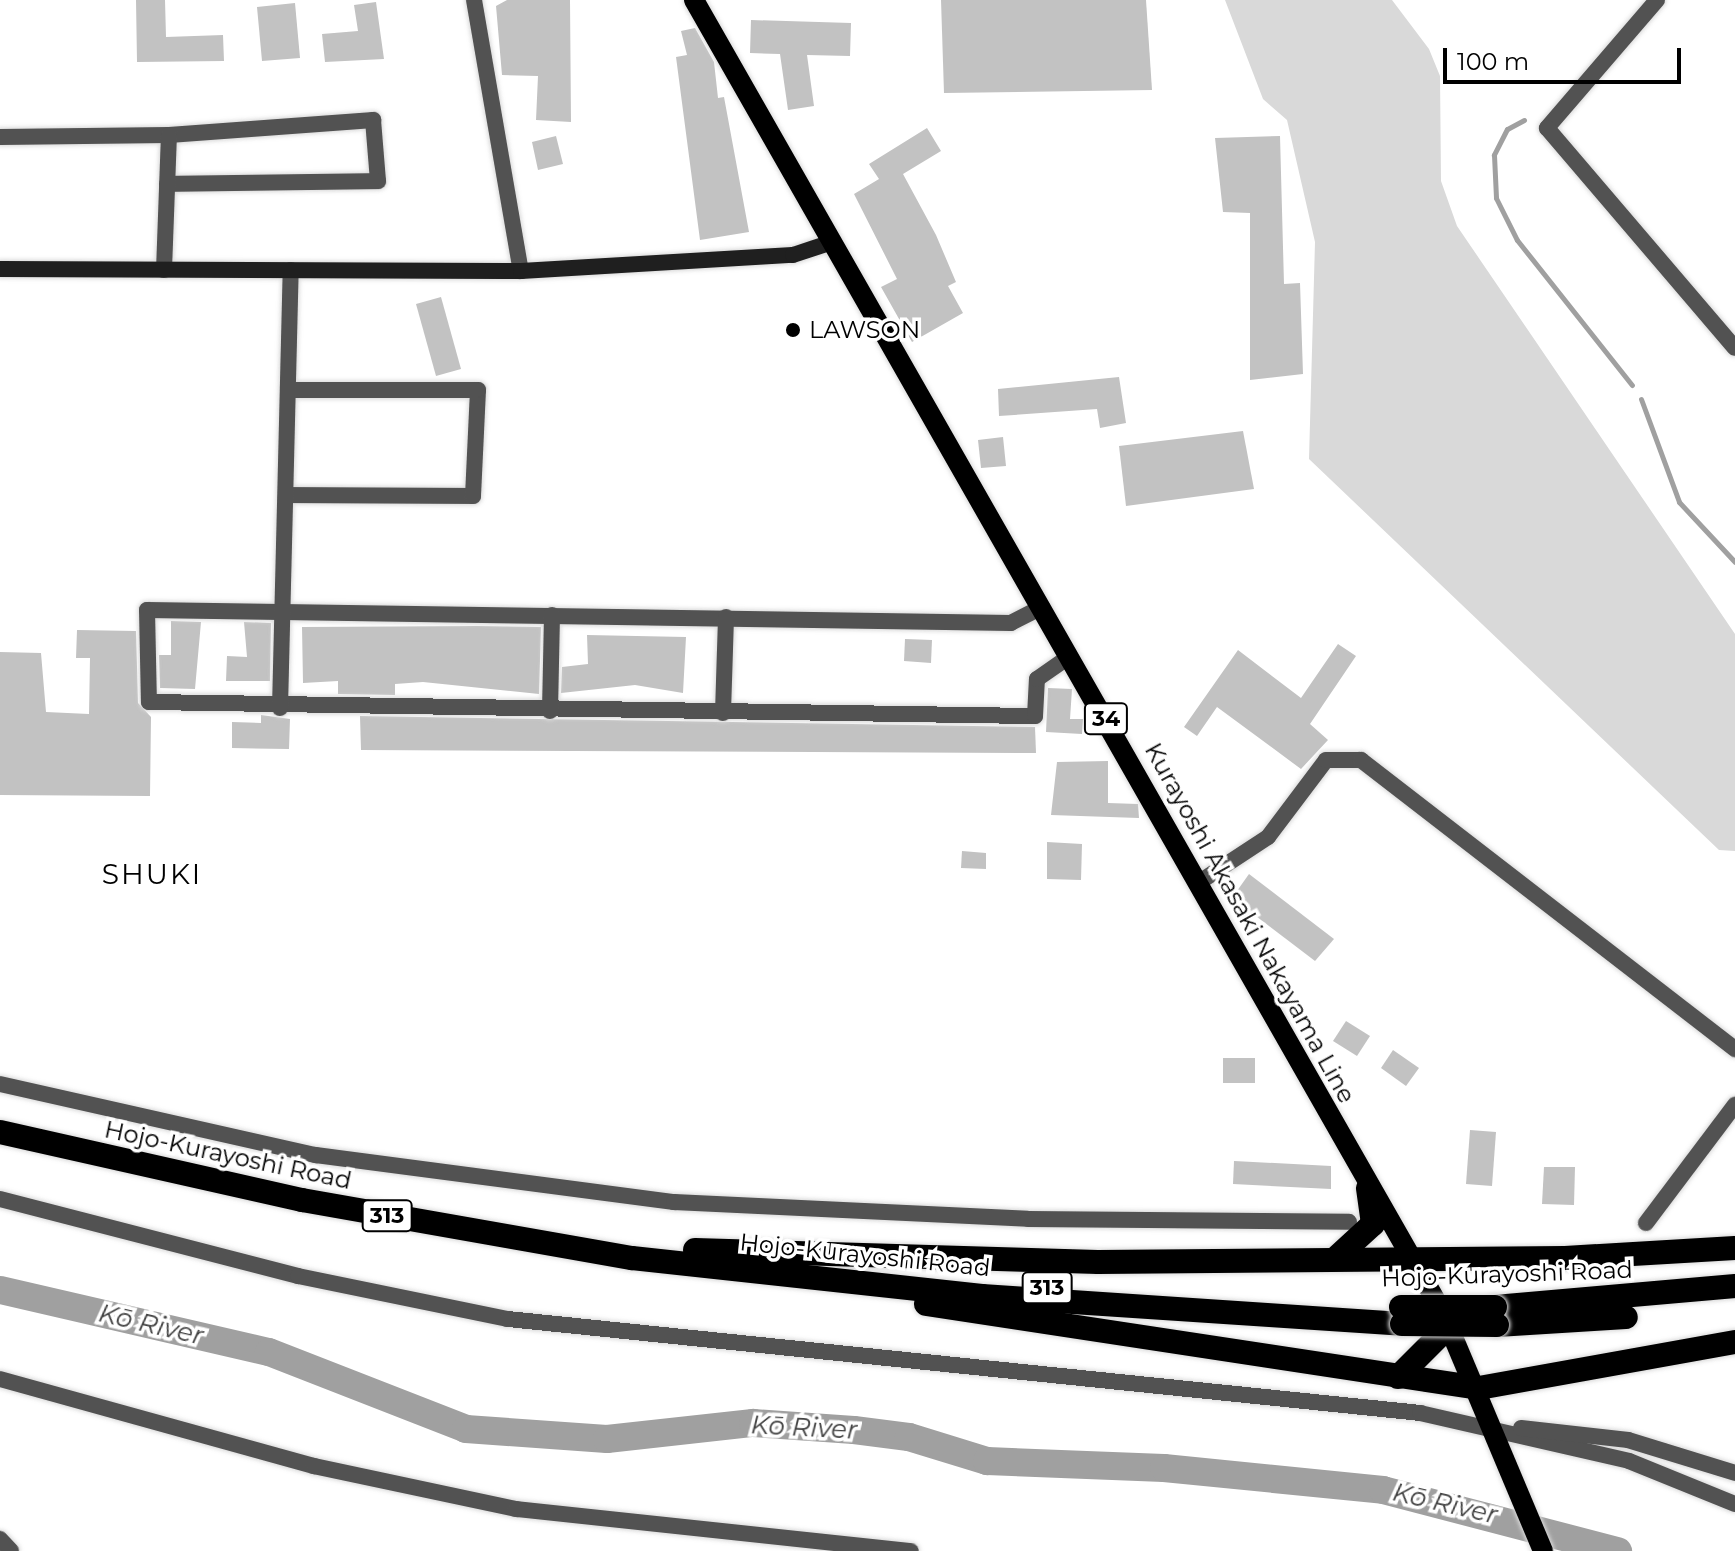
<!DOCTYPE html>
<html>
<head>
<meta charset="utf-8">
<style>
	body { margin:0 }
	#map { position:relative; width:1735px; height:1551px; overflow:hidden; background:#fff; font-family:Montserrat,sans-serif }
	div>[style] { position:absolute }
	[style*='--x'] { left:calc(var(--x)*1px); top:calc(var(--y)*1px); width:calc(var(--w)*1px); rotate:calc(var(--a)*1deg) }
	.green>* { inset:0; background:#d9d9d9 }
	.stream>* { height:5px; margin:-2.5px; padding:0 2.5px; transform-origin:2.5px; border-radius:2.5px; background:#a0a0a0 }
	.river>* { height:28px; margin:-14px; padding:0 14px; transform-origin:14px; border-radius:14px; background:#a0a0a0 }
	.building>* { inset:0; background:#c2c2c2 }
	.roads { filter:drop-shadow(0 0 2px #dbdbdb) drop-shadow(0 0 2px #dbdbdb) }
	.street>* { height:16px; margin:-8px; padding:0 8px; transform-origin:8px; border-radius:8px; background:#525252 }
	.secondary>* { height:16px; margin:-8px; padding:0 8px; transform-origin:8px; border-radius:8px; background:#1f1f1f }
	.primary>* { height:20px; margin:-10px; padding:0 10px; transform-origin:10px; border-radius:10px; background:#000 }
	.highway>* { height:24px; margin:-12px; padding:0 12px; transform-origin:12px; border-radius:12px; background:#000 }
	.bridges { filter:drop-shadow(0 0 2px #dbdbdb) drop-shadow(0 0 2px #dbdbdb) }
	.highway-bridge>* { height:24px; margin:-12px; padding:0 12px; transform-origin:12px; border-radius:12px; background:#000 }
	.dots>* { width:22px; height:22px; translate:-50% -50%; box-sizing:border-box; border:4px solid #fff; border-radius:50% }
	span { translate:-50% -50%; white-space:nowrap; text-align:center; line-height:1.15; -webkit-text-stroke:7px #fff; paint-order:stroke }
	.shield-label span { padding:2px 6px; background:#fff; border:2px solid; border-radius:6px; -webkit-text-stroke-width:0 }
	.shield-label { font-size:22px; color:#000; font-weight:700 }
	.poi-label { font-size:24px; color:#000 }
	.left { translate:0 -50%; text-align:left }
	.street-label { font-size:24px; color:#000 }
	.water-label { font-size:26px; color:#414141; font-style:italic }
	.quarter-label { font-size:28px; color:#000; letter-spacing:2px }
	.scale { position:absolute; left:1443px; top:48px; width:238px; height:36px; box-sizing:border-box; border:4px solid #000; border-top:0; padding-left:10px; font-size:24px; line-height:28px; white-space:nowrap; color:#000; -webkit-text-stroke:6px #fff; paint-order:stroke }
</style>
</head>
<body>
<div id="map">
	<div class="green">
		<div style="clip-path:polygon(1225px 0,1392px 0,1429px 49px,1440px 76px,1441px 181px,1457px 226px,1735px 634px,1735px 851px,1719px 850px,1309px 459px,1315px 242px,1287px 120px,1263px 99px)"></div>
	</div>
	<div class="stream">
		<div style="--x:1524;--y:120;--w:19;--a:152"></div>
		<div style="--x:1507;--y:129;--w:29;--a:117"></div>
		<div style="--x:1494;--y:155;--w:43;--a:87.3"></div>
		<div style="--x:1496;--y:198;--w:47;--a:63.4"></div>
		<div style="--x:1517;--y:240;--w:185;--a:51.6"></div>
		<div style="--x:1641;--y:399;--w:110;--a:69.7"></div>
		<div style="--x:1679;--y:502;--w:82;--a:47"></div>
	</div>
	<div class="river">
		<div style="--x:0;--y:1290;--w:276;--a:13"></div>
		<div style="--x:269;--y:1352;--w:212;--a:21.3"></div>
		<div style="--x:466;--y:1429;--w:141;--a:4.1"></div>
		<div style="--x:607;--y:1439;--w:147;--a:-6.3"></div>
		<div style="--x:753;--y:1423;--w:101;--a:4"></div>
		<div style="--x:854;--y:1430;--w:55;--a:7.3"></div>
		<div style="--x:909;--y:1437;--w:82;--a:17.1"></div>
		<div style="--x:987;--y:1461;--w:177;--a:2.3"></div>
		<div style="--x:1164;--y:1468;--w:220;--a:5.7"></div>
		<div style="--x:1383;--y:1490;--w:243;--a:14.6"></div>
	</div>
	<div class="building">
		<div style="clip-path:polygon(136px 0,165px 0,166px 37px,223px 35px,224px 61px,137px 62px)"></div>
		<div style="clip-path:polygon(507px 0,570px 0,571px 122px,536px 120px,538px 76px,502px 75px,496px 6px)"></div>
		<div style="clip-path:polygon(941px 0,1146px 0,1152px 90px,944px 93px)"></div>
		<div style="clip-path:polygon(376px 2px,384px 59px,325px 62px,322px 34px,358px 31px,354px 5px)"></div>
		<div style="clip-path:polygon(295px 3px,300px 58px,262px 61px,257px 7px)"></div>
		<div style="clip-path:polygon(751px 20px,851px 23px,850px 56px,807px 55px,814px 106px,788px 110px,780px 54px,750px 53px)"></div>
		<div style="clip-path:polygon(695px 28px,714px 62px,718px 98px,724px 97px,749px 232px,700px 240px,676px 57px,687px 55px,681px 31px)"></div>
		<div style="clip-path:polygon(927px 128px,941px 151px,903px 174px,936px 235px,956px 282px,948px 286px,963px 313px,912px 342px,881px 287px,897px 279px,854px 194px,879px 179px,869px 164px)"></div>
		<div style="clip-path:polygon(556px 136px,563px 164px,538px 170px,532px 142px)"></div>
		<div style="clip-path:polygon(1280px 136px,1284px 284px,1300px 283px,1303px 374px,1250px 380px,1250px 213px,1223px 212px,1215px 138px)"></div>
		<div style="clip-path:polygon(441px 297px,461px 369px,436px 376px,416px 304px)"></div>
		<div style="clip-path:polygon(1119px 377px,1126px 423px,1100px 428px,1097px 409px,999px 416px,998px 389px)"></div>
		<div style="clip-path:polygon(1243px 431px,1254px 489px,1126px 506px,1119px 446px)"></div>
		<div style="clip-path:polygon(1003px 437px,1006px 466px,981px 468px,978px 440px)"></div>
		<div style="clip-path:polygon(171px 621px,201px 622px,195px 689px,160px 688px,159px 655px,171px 655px)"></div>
		<div style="clip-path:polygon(244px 622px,271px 623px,270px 681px,226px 681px,227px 656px,247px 657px)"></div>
		<div style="clip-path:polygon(478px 626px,541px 627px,539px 694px,423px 682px,395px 684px,395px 695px,338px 694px,338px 681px,303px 683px,302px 627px)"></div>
		<div style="clip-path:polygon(77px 630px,136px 631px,138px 703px,151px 717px,150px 796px,0 795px,0 652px,41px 653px,46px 712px,89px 714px,90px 658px,76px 658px)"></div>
		<div style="clip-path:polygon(587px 635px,686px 637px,683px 693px,635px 685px,561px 693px,562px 667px,588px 664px)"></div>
		<div style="clip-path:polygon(905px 639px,932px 640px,931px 663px,904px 661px)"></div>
		<div style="clip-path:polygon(1338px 644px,1356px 656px,1310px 724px,1328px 740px,1301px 769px,1217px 707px,1197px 736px,1184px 727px,1238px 650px,1301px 698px)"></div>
		<div style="clip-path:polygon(1048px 688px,1072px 689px,1070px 719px,1083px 719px,1082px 734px,1046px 732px)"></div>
		<div style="clip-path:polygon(261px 715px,290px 719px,289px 749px,232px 748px,232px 722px,261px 723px)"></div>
		<div style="clip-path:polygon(360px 716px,1035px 727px,1036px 753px,361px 750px)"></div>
		<div style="clip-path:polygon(1108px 761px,1108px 803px,1138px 804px,1139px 818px,1051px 815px,1057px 762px)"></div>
		<div style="clip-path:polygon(1047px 842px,1082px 844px,1081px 880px,1047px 879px)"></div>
		<div style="clip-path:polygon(962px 851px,986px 853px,986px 869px,961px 868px)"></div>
		<div style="clip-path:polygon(1249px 874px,1334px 939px,1315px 961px,1232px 898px)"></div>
		<div style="clip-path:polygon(1346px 1021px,1370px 1036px,1357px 1056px,1333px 1041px)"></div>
		<div style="clip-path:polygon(1393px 1050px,1419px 1068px,1406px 1086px,1381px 1068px)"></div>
		<div style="clip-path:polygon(1223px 1058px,1255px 1058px,1255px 1083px,1223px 1083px)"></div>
		<div style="clip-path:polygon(1470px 1130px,1496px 1132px,1492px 1186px,1466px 1184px)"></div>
		<div style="clip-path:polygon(1234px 1161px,1331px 1166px,1331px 1189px,1233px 1184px)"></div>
		<div style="clip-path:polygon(1544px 1167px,1575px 1167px,1574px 1205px,1542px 1204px)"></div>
	</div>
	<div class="roads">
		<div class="street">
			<div style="--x:474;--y:0;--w:275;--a:80.2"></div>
			<div style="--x:1657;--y:0;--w:169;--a:130.7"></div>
			<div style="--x:1547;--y:128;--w:289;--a:49.5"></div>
			<div style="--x:0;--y:137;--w:169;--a:-0.7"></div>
			<div style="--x:169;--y:135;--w:205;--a:-4.2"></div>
			<div style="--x:373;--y:120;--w:61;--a:85.3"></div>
			<div style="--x:378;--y:181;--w:211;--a:179.2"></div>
			<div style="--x:164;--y:270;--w:135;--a:-87.9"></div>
			<div style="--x:286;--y:495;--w:187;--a:0.3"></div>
			<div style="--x:473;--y:496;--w:106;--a:-87.3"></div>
			<div style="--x:478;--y:390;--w:190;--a:180"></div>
			<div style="--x:1042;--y:607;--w:35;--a:153"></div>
			<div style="--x:1011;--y:623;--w:864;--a:-179.14"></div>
			<div style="--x:147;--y:610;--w:92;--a:88.8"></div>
			<div style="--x:149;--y:702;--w:886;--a:0.91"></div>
			<div style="--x:1035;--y:716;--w:37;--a:-87"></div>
			<div style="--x:1037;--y:679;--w:40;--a:-34.9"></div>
			<div style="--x:280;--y:708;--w:438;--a:-88.6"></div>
			<div style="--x:550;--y:711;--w:96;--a:-88.8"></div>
			<div style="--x:723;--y:713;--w:96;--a:-88.2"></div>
			<div style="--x:1198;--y:883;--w:84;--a:-33.3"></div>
			<div style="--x:1268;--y:837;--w:96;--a:-53"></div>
			<div style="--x:1326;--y:760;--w:35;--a:0"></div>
			<div style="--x:1361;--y:760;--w:473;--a:37.7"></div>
			<div style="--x:0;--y:1084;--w:324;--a:12.7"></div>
			<div style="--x:316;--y:1155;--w:361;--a:7.5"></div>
			<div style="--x:674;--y:1202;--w:354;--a:2.7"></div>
			<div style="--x:1028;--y:1219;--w:321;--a:0.5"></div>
			<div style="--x:0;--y:1199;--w:308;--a:14.5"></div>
			<div style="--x:298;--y:1276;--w:214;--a:11.6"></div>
			<div style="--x:508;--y:1319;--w:917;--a:5.88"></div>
			<div style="--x:1420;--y:1413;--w:214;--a:12.9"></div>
			<div style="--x:1629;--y:1461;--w:114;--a:22.1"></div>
			<div style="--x:1646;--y:1223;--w:148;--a:-53"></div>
			<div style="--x:0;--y:1379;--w:326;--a:15.5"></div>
			<div style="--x:314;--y:1466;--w:207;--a:12"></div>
			<div style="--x:516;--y:1509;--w:397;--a:6.1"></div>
			<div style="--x:1521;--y:1428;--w:108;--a:6.4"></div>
			<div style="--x:1628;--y:1440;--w:112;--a:17.1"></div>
			<div style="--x:0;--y:1539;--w:16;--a:47"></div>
		</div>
		<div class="secondary">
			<div style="--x:0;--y:269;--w:521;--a:0.22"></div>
			<div style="--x:521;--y:271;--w:272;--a:-3.4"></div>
			<div style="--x:793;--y:255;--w:41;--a:-18.4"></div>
		</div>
		<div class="primary">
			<div style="--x:694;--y:0;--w:1512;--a:60.3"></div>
			<div style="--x:1443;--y:1313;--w:258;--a:67.2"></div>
		</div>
		<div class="highway">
			<div style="--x:0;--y:1132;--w:310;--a:12.7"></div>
			<div style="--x:302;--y:1200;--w:335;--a:10"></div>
			<div style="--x:632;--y:1258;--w:352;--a:6.2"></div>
			<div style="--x:982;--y:1296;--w:421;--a:3.8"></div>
			<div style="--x:695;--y:1250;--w:403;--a:1.7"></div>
			<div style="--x:1098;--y:1262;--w:467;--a:-0.5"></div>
			<div style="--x:1565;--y:1258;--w:170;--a:-3.4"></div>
			<div style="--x:1337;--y:1257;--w:49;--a:-42.5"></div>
			<div style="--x:1373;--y:1224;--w:36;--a:-98"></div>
			<div style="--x:926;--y:1304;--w:559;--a:8.64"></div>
			<div style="--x:1479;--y:1388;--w:260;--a:-10.2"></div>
			<div style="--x:1495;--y:1307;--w:241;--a:-5"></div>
			<div style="--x:1497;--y:1325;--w:129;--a:-3.5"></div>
			<div style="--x:1398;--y:1377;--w:58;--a:-45"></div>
			<div style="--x:1439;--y:1336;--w:23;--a:-80"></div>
		</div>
	</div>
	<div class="bridges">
		<div class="highway-bridge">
			<div style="--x:1401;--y:1307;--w:94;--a:0"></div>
			<div style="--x:1402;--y:1324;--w:95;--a:0.6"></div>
		</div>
	</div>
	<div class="dots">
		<div style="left:793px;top:330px;background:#000"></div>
	</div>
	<div class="shield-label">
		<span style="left:1106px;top:719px">34</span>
		<span style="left:387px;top:1216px">313</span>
		<span style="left:1047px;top:1288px">313</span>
	</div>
	<div class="poi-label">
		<span class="left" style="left:809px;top:330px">LAWSON</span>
	</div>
	<div class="street-label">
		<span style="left:1250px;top:923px;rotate:61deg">Kurayoshi Akasaki Nakayama Line</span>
		<span style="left:228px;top:1155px;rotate:12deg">Hojo-Kurayoshi Road</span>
		<span style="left:865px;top:1255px;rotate:6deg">Hojo-Kurayoshi Road</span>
		<span style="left:1507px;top:1274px;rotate:-2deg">Hojo-Kurayoshi Road</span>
	</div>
	<div class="water-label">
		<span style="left:151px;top:1325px;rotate:13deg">Kō River</span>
		<span style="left:804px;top:1428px;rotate:3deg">Kō River</span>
		<span style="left:1445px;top:1504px;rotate:13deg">Kō River</span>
	</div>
	<div class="quarter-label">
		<span style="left:152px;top:874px">SHUKI</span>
	</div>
	<div class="scale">100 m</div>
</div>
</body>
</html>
